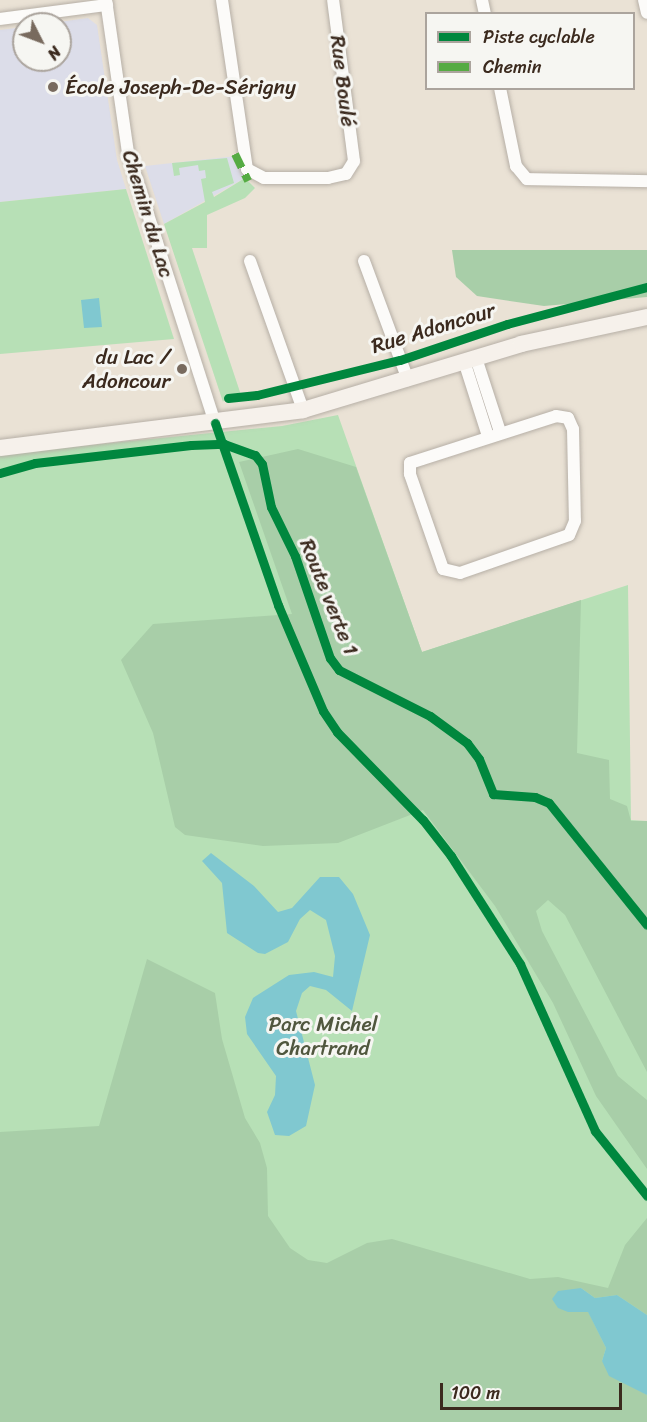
<!DOCTYPE html>
<html>
<head>
<meta charset="utf-8">
<style>
	body { margin:0 }
	#map { position:relative; width:647px; height:1422px; overflow:hidden; background:#eae2d5; font-family:Sriracha,sans-serif }
	div>[style] { position:absolute }
	[style*='--x'] { left:calc(var(--x)*1px); top:calc(var(--y)*1px); width:calc(var(--w)*1px); rotate:calc(var(--a)*1deg) }
	.built>* { inset:0; background:#dcdde9 }
	.green>* { inset:0; background:#b7e0b6 }
	.forest>* { inset:0; background:#a8cea8 }
	.water>* { inset:0; background:#80c8d0 }
	.roads { filter:drop-shadow(0 0 2px #b6afa6) drop-shadow(0 0 2px #b6afa6) }
	.street>* { height:12px; margin:-6px; padding:0 6px; transform-origin:6px; border-radius:6px; background:#fcfbf9 }
	.secondary>* { height:16px; margin:-8px; padding:0 8px; transform-origin:8px; border-radius:8px; background:#f6f1eb }
	.quiet>* { height:8px; margin-top:-4px; transform-origin:0; background:repeating-linear-gradient(90deg,#55ab43 0 15px,transparent 0 23px) }
	.cycleway>* { height:9px; margin:-4.5px; padding:0 4.5px; transform-origin:4.5px; border-radius:4.5px; background:#00873e }
	.dots>* { width:16px; height:16px; translate:-50% -50%; box-sizing:border-box; border:3px solid #f6f6f2; border-radius:50% }
	span { translate:-50% -50%; white-space:nowrap; text-align:center; line-height:1.15; -webkit-text-stroke:6px #f6f6f2; paint-order:stroke }
	.street-label { font-size:21px; color:#3b2a1e }
	.poi-label { font-size:21px; color:#3b2a1e }
	.left { translate:0 -50%; text-align:left }
	.right { translate:-100% -50%; text-align:right }
	.park-label { font-size:21px; color:#50573e }
	.legend { position:absolute; left:425px; top:12px; width:210px; height:78px; box-sizing:border-box; background:#f6f6f2; border:2px solid #aba49d; margin:0; padding:8px 10px; list-style:none; font-size:18px; color:#3b2a1e }
	.legend li { display:flex; align-items:center; gap:12px; height:30px }
	.legend b { width:30px; border:2px solid #aba49d }
	.north { position:absolute; left:12px; top:12px; width:60px; height:60px; box-sizing:border-box; background:#f6f6f2; border:2px solid #aba49d; border-radius:50%; rotate:132deg; font-size:16px; font-weight:700; line-height:24px; text-align:center; color:#3b2a1e }
	.north::after { content:''; display:block; margin:auto; width:21px; height:27px; background:#786a5e; clip-path:polygon(50% 0,100% 100%,50% 72%,0 100%) }
	.scale { position:absolute; left:440px; top:1383px; width:182px; height:27px; box-sizing:border-box; border:3px solid #3b2a1e; border-top:0; padding-left:8px; font-size:18px; line-height:21px; white-space:nowrap; color:#3b2a1e; -webkit-text-stroke:4px #f6f6f2; paint-order:stroke }
</style>
</head>
<body>
<div id="map">
	<div class="built">
		<div style="clip-path:polygon(88px 18px,97px 25px,117px 160px,126px 189px,0 202px,0 30px,24px 27px,24px 60px,60px 60px,60px 24px,44px 24px)"></div>
		<div style="clip-path:polygon(236px 156px,245px 178px,164px 224px,145px 166px)"></div>
	</div>
	<div class="green">
		<div style="clip-path:polygon(227px 158px,234px 183px,212px 192px,214px 197px,245px 178px,255px 188px,245px 198px,207px 215px,207px 248px,192px 248px,241px 395px,226px 396px,223px 402px,164px 224px,205px 202px,201px 179px,206px 178px,205px 170px,199px 171px,198px 165px,179px 168px,180px 175px,174px 176px,172px 163px)"></div>
		<div style="clip-path:polygon(126px 189px,174px 339px,0 354px,0 202px)"></div>
		<div style="clip-path:polygon(338px 415px,422px 652px,628px 585px,631px 820px,647px 821px,647px 1422px,0 1422px,0 454px,282px 426px)"></div>
	</div>
	<div class="forest">
		<div style="clip-path:polygon(452px 250px,647px 250px,647px 297px,544px 306px,477px 296px,456px 277px)"></div>
		<div style="clip-path:polygon(298px 449px,356px 467px,422px 652px,581px 600px,577px 753px,609px 760px,610px 799px,627px 806px,631px 821px,647px 821px,647px 1072px,565px 915px,548px 900px,536px 911px,542px 931px,618px 1076px,647px 1100px,647px 1169px,596px 1096px,553px 1003px,495px 906px,423px 810px,338px 843px,263px 846px,185px 835px,175px 827px,153px 733px,121px 660px,153px 624px,292px 614px,239px 462px)"></div>
		<div style="clip-path:polygon(147px 959px,215px 993px,222px 1039px,245px 1118px,260px 1143px,267px 1168px,268px 1216px,290px 1248px,308px 1260px,327px 1263px,367px 1243px,392px 1239px,530px 1279px,558px 1277px,608px 1288px,625px 1245px,647px 1218px,647px 1315px,617px 1295px,595px 1298px,581px 1288px,568px 1312px,588px 1311px,606px 1348px,602px 1361px,647px 1395px,647px 1422px,0 1422px,0 1132px,99px 1126px)"></div>
	</div>
	<div class="water">
		<div style="clip-path:polygon(99px 298px,102px 327px,84px 328px,81px 300px)"></div>
		<div style="clip-path:polygon(211px 853px,254px 886px,278px 912px,292px 908px,320px 877px,339px 877px,353px 894px,370px 935px,352px 1011px,326px 990px,310px 986px,302px 993px,296px 1011px,315px 1085px,306px 1126px,289px 1136px,275px 1135px,267px 1112px,275px 1095px,276px 1076px,247px 1034px,245px 1017px,253px 998px,289px 975px,314px 972px,333px 977px,335px 956px,326px 920px,310px 910px,300px 919px,288px 942px,265px 954px,258px 953px,227px 933px,222px 883px,202px 861px)"></div>
		<div style="clip-path:polygon(581px 1288px,595px 1298px,617px 1295px,647px 1315px,647px 1395px,609px 1376px,602px 1361px,606px 1348px,588px 1312px,568px 1312px,558px 1308px,552px 1299px,558px 1291px)"></div>
	</div>
	<div class="roads">
		<div class="street">
			<div style="--x:106;--y:0;--w:154;--a:81.8"></div>
			<div style="--x:128;--y:152;--w:285;--a:72.2"></div>
			<div style="--x:222;--y:0;--w:171;--a:81.6"></div>
			<div style="--x:247;--y:169;--w:19;--a:28"></div>
			<div style="--x:264;--y:178;--w:64;--a:0"></div>
			<div style="--x:328;--y:178;--w:18;--a:-13"></div>
			<div style="--x:346;--y:174;--w:15;--a:-58"></div>
			<div style="--x:354;--y:161;--w:162;--a:-97.4"></div>
			<div style="--x:482;--y:0;--w:14;--a:78"></div>
			<div style="--x:644;--y:0;--w:13;--a:77"></div>
			<div style="--x:0;--y:19;--w:108;--a:-7.5"></div>
			<div style="--x:500;--y:88;--w:80;--a:78.4"></div>
			<div style="--x:516;--y:166;--w:17;--a:50"></div>
			<div style="--x:527;--y:179;--w:120;--a:1"></div>
			<div style="--x:250;--y:261;--w:158;--a:70.4"></div>
			<div style="--x:364;--y:261;--w:127;--a:69.7"></div>
			<div style="--x:476;--y:358;--w:78;--a:72"></div>
			<div style="--x:464;--y:361;--w:79;--a:72.3"></div>
			<div style="--x:556;--y:416;--w:12;--a:9"></div>
			<div style="--x:568;--y:418;--w:12;--a:66"></div>
			<div style="--x:573;--y:429;--w:92;--a:88.8"></div>
			<div style="--x:575;--y:521;--w:15;--a:113"></div>
			<div style="--x:569;--y:535;--w:115;--a:160.8"></div>
			<div style="--x:460;--y:573;--w:17;--a:-167"></div>
			<div style="--x:443;--y:569;--w:101;--a:-109.2"></div>
			<div style="--x:410;--y:474;--w:11;--a:-90"></div>
			<div style="--x:410;--y:463;--w:153;--a:-17.8"></div>
		</div>
		<div class="secondary">
			<div style="--x:0;--y:448;--w:305;--a:-7.1"></div>
			<div style="--x:303;--y:410;--w:228;--a:-16.8"></div>
			<div style="--x:521;--y:344;--w:129;--a:-12.1"></div>
		</div>
	</div>
	<div class="quiet">
		<div style="--x:235;--y:154;--w:30;--a:64"></div>
	</div>
	<div class="cycleway">
		<div style="--x:228;--y:398;--w:29;--a:-6"></div>
		<div style="--x:257;--y:395;--w:147;--a:-13.8"></div>
		<div style="--x:400;--y:360;--w:113;--a:-18.6"></div>
		<div style="--x:507;--y:324;--w:145;--a:-14.8"></div>
		<div style="--x:215;--y:423;--w:193;--a:70.9"></div>
		<div style="--x:278;--y:605;--w:115;--a:67"></div>
		<div style="--x:323;--y:711;--w:25;--a:56"></div>
		<div style="--x:337;--y:732;--w:123;--a:45.7"></div>
		<div style="--x:423;--y:820;--w:46;--a:52.1"></div>
		<div style="--x:451;--y:856;--w:128;--a:57.4"></div>
		<div style="--x:520;--y:964;--w:183;--a:65.8"></div>
		<div style="--x:595;--y:1131;--w:83;--a:51.3"></div>
		<div style="--x:0;--y:473;--w:36;--a:-16"></div>
		<div style="--x:35;--y:463;--w:157;--a:-6.6"></div>
		<div style="--x:191;--y:445;--w:33;--a:-2"></div>
		<div style="--x:224;--y:444;--w:33;--a:20"></div>
		<div style="--x:255;--y:455;--w:11;--a:52"></div>
		<div style="--x:262;--y:464;--w:44;--a:78.2"></div>
		<div style="--x:271;--y:507;--w:55;--a:63.9"></div>
		<div style="--x:295;--y:556;--w:108;--a:71.1"></div>
		<div style="--x:330;--y:658;--w:15;--a:53"></div>
		<div style="--x:339;--y:670;--w:102;--a:26.8"></div>
		<div style="--x:430;--y:716;--w:46;--a:36.1"></div>
		<div style="--x:467;--y:743;--w:20;--a:53"></div>
		<div style="--x:479;--y:759;--w:38;--a:68"></div>
		<div style="--x:493;--y:794;--w:42;--a:4.1"></div>
		<div style="--x:535;--y:797;--w:15;--a:23"></div>
		<div style="--x:549;--y:803;--w:156;--a:51.2"></div>
	</div>
	<div class="dots">
		<div style="left:53px;top:87px;background:#786a5e"></div>
		<div style="left:182px;top:369px;background:#786a5e"></div>
	</div>
	<div class="street-label">
		<span style="left:343px;top:81px;rotate:83deg">Rue Boulé</span>
		<span style="left:148px;top:214px;rotate:73deg">Chemin du Lac</span>
		<span style="left:433px;top:328px;rotate:-17deg">Rue Adoncour</span>
		<span style="left:329px;top:597px;rotate:68deg">Route verte 1</span>
	</div>
	<div class="poi-label">
		<span class="left" style="left:65px;top:87px">École Joseph-De-Sérigny</span>
		<span class="right" style="left:170px;top:369px">du Lac /<br>Adoncour</span>
	</div>
	<div class="park-label">
		<span style="left:323px;top:1036px">Parc Michel<br>Chartrand</span>
	</div>
	<ul class="legend">
	<li><b style="height:8px;background:#00873e"></b>Piste cyclable</li>
	<li><b style="height:8px;background:#55ab43"></b>Chemin</li>
	</ul>
	<div class="north">N</div>
	<div class="scale">100 m</div>
</div>
</body>
</html>
